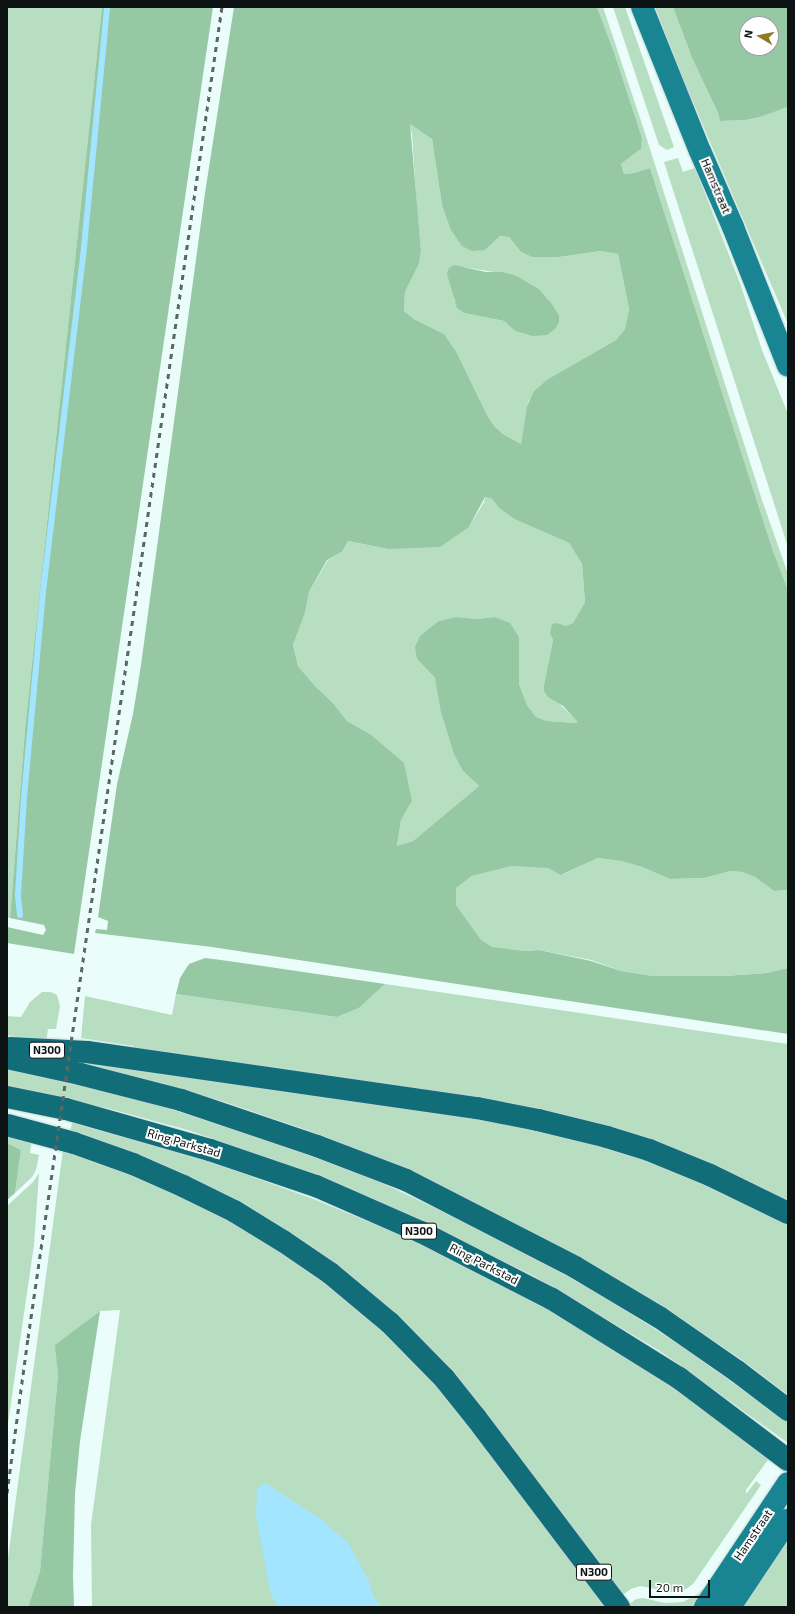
<!DOCTYPE html>
<html>
<head>
<meta charset="utf-8">
<style>
	body { margin:0 }
	#map { position:relative; width:795px; height:1614px; overflow:hidden; background:#eafdfb; font-family:"Exo 2",sans-serif }
	div>[style] { position:absolute }
	[style*='--x'] { left:calc(var(--x)*1px); top:calc(var(--y)*1px); width:calc(var(--w)*1px); rotate:calc(var(--a)*1deg) }
	.green>* { inset:0; background:#b7dec1 }
	.forest>* { inset:0; background:#96c8a4 }
	.water>* { inset:0; background:#a3e4fe }
	.stream>* { height:6px; margin:-3px; padding:0 3px; transform-origin:3px; border-radius:3px; background:#a3e4fe }
	.roads { filter:drop-shadow(0 0 1px #c6d8d6) drop-shadow(0 0 1px #c6d8d6) }
	.major>* { height:22px; margin:-11px; padding:0 11px; transform-origin:11px; border-radius:11px; background:#1a8592 }
	.highway>* { height:22px; margin:-11px; padding:0 11px; transform-origin:11px; border-radius:11px; background:#116e79 }
	.rail>* { height:3px; margin-top:-1.5px; transform-origin:0; background:repeating-linear-gradient(90deg,#5b6665 0 5px,transparent 0 10px) }
	span { translate:-50% -50%; white-space:nowrap; text-align:center; line-height:1.15; -webkit-text-stroke:4px #fff; paint-order:stroke }
	.shield-label span { padding:1px 3px; background:#fff; border:1px solid; border-radius:3px; -webkit-text-stroke-width:0 }
	.shield-label { font-size:11px; color:#0c1312; font-weight:700 }
	.street-label { font-size:12px; color:#0c1312 }
	.frame { position:absolute; inset:0; border:8px solid #0c1312; pointer-events:none }
	.north { position:absolute; left:739px; top:16px; width:40px; height:40px; box-sizing:border-box; background:#fff; border:1px solid #9ea1a0; border-radius:50%; rotate:280deg; font-size:11px; font-weight:700; line-height:16px; text-align:center; color:#0c1312 }
	.north::after { content:''; display:block; margin:auto; width:14px; height:18px; background:#8d7c22; clip-path:polygon(50% 0,100% 100%,50% 72%,0 100%) }
	.scale { position:absolute; left:649px; top:1580px; width:61px; height:18px; box-sizing:border-box; border:2px solid #0c1312; border-top:0; padding-left:5px; font-size:12px; line-height:14px; white-space:nowrap; color:#0c1312; -webkit-text-stroke:3px #fff; paint-order:stroke }
</style>
</head>
<body>
<div id="map">
	<div class="green">
		<div style="clip-path:polygon(7px 7px,102px 7px,25px 729px,10px 918px,7px 917px)"></div>
		<div style="clip-path:polygon(597px 7px,603px 7px,643px 127px,762px 500px,788px 574px,788px 590px,773px 551px,650px 168px,634px 173px,624px 174px,621px 164px,640px 150px,642px 138px,615px 55px)"></div>
		<div style="clip-path:polygon(613px 7px,625px 7px,674px 147px,667px 150px,659px 145px)"></div>
		<div style="clip-path:polygon(655px 7px,673px 7px,692px 58px,718px 113px,720px 121px,746px 120px,760px 117px,788px 105px,788px 324px,684px 81px)"></div>
		<div style="clip-path:polygon(evenodd,409px 123px,432px 139px,442px 205px,485px 250px,500px 236px,509px 237px,521px 252px,532px 257px,559px 257px,602px 251px,618px 254px,629px 309px,625px 329px,616px 340px,548px 379px,539px 387px,528px 402px,521px 444px,503px 434px,495px 427px,488px 417px,456px 351px,444px 334px,414px 319px,404px 311px,405px 292px,419px 264px,421px 251px,417px 211px,412px 134px,409px 123px,463px 267px,517px 276px,539px 289px,552px 304px,559px 315px,532px 336px,515px 331px,504px 321px,464px 313px,454px 300px,453px 289px,463px 267px)"></div>
		<div style="clip-path:polygon(678px 158px,683px 172px,695px 168px,740px 283px,762px 350px,788px 414px,788px 547px,664px 162px)"></div>
		<div style="clip-path:polygon(485px 497px,492px 499px,499px 508px,514px 519px,569px 543px,582px 564px,585px 602px,573px 623px,566px 626px,558px 623px,550px 634px,553px 640px,544px 685px,557px 702px,579px 722px,575px 723px,547px 721px,536px 717px,527px 705px,519px 684px,519px 637px,494px 617px,477px 619px,457px 617px,417px 659px,435px 678px,463px 771px,479px 786px,413px 841px,397px 847px,401px 820px,412px 801px,370px 734px,347px 721px,333px 703px,315px 686px,298px 666px,293px 645px,305px 613px,309px 592px,328px 560px,342px 552px,348px 541px,388px 549px,469px 527px,484px 502px)"></div>
		<div style="clip-path:polygon(598px 858px,621px 861px,642px 867px,670px 879px,704px 878px,731px 871px,742px 872px,755px 877px,774px 891px,788px 890px,788px 968px,766px 973px,725px 976px,653px 976px,621px 971px,591px 960px,539px 950px,526px 951px,492px 947px,481px 941px,456px 905px,456px 888px,472px 876px,512px 866px,548px 867px,562px 875px)"></div>
		<div style="clip-path:polygon(385px 984px,788px 1044px,788px 1206px,648px 1145px,133px 1052px,134px 1046px,81px 1038px,85px 996px,172px 1015px,176px 994px,337px 1017px,359px 1008px)"></div>
		<div style="clip-path:polygon(42px 992px,51px 992px,57px 995px,60px 1006px,56px 1029px,48px 1029px,46px 1043px,7px 1035px,7px 1016px,21px 1017px,30px 1002px)"></div>
		<div style="clip-path:polygon(78px 1057px,542px 1127px,672px 1168px,788px 1222px,788px 1395px,742px 1360px,661px 1305px,408px 1170px,310px 1131px,222px 1101px,79px 1062px)"></div>
		<div style="clip-path:polygon(7px 1068px,36px 1073px,155px 1104px,288px 1147px,367px 1176px,471px 1225px,595px 1291px,680px 1345px,788px 1422px,788px 1443px,660px 1351px,532px 1275px,375px 1200px,293px 1167px,188px 1130px,107px 1108px,7px 1088px)"></div>
		<div style="clip-path:polygon(72px 1123px,209px 1161px,313px 1199px,418px 1242px,549px 1308px,678px 1387px,770px 1457px,746px 1490px,746px 1494px,756px 1481px,761px 1485px,693px 1584px,686px 1589px,671px 1592px,640px 1586px,631px 1589px,621px 1596px,336px 1271px,70px 1133px)"></div>
		<div style="clip-path:polygon(7px 1136px,32px 1141px,27px 1169px,30px 1153px,39px 1155px,36px 1170px,32px 1177px,15px 1193px,21px 1150px,7px 1143px)"></div>
		<div style="clip-path:polygon(63px 1150px,139px 1172px,235px 1220px,324px 1281px,387px 1334px,440px 1386px,607px 1607px,92px 1607px,91px 1525px,120px 1310px,100px 1311px,56px 1345px,58px 1375px,40px 1571px,28px 1607px,7px 1607px,7px 1565px)"></div>
		<div style="clip-path:polygon(39px 1173px,34px 1245px,7px 1430px,7px 1206px,33px 1182px)"></div>
		<div style="clip-path:polygon(788px 1534px,788px 1607px,739px 1607px)"></div>
		<div style="clip-path:polygon(706px 1586px,695px 1607px,629px 1607px,628px 1605px,636px 1599px,643px 1598px,665px 1603px,683px 1602px,698px 1594px)"></div>
	</div>
	<div class="forest">
		<div style="clip-path:polygon(102px 7px,213px 7px,74px 954px,7px 943px,7px 927px,43px 935px,46px 930px,44px 925px,10px 918px,25px 729px)"></div>
		<div style="clip-path:polygon(evenodd,234px 7px,597px 7px,615px 55px,642px 138px,641px 149px,621px 164px,624px 174px,634px 173px,650px 168px,773px 551px,788px 590px,788px 890px,774px 891px,755px 877px,742px 872px,731px 871px,704px 878px,670px 879px,642px 867px,621px 861px,598px 858px,561px 875px,548px 868px,512px 866px,472px 876px,456px 888px,456px 905px,481px 940px,492px 947px,526px 951px,539px 950px,591px 961px,621px 971px,653px 976px,725px 976px,766px 973px,788px 968px,788px 1034px,212px 947px,95px 933px,96px 929px,107px 930px,108px 921px,98px 917px,117px 784px,133px 714px,141px 665px,205px 193px,234px 7px,410px 124px,432px 139px,442px 205px,451px 230px,462px 246px,472px 251px,485px 250px,500px 236px,509px 237px,521px 252px,532px 257px,559px 257px,601px 251px,618px 254px,629px 309px,625px 329px,616px 340px,548px 379px,534px 391px,527px 406px,521px 444px,503px 434px,495px 427px,488px 417px,456px 351px,444px 334px,414px 319px,404px 311px,405px 292px,419px 264px,421px 251px,410px 124px,234px 7px,485px 497px,492px 499px,499px 508px,514px 519px,569px 543px,582px 564px,585px 602px,573px 623px,566px 626px,558px 623px,552px 624px,550px 634px,553px 640px,544px 685px,544px 691px,548px 697px,563px 706px,578px 722px,575px 723px,547px 721px,536px 717px,527px 705px,519px 684px,519px 637px,510px 623px,494px 617px,477px 619px,457px 617px,439px 621px,420px 636px,415px 647px,417px 659px,435px 678px,441px 712px,454px 754px,463px 771px,479px 786px,413px 841px,397px 846px,401px 820px,412px 801px,404px 763px,370px 734px,347px 721px,333px 703px,315px 686px,298px 666px,293px 645px,305px 613px,309px 592px,327px 560px,342px 552px,348px 541px,388px 549px,440px 547px,469px 527px,485px 497px)"></div>
		<div style="clip-path:polygon(evenodd,673px 7px,788px 7px,788px 105px,787px 107px,760px 117px,746px 120px,720px 121px,718px 113px,692px 58px,673px 7px,747px 24px,771px 24px,771px 48px,747px 48px,747px 24px)"></div>
		<div style="clip-path:polygon(454px 265px,486px 272px,502px 272px,517px 276px,539px 289px,552px 304px,559px 315px,559px 322px,555px 329px,547px 335px,532px 336px,515px 331px,504px 321px,464px 313px,457px 308px,447px 274px,449px 268px)"></div>
		<div style="clip-path:polygon(205px 958px,221px 960px,385px 984px,359px 1008px,337px 1017px,176px 994px,180px 978px,189px 964px)"></div>
		<div style="clip-path:polygon(7px 1143px,21px 1150px,15px 1193px,7px 1200px)"></div>
		<div style="clip-path:polygon(100px 1311px,80px 1441px,75px 1494px,73px 1576px,74px 1607px,28px 1607px,40px 1571px,58px 1375px,55px 1345px)"></div>
	</div>
	<div class="water">
		<div style="clip-path:polygon(265px 1483px,322px 1520px,348px 1543px,369px 1581px,373px 1596px,382px 1607px,277px 1607px,270px 1591px,256px 1515px,257px 1489px)"></div>
	</div>
	<div class="stream">
		<div style="--x:20;--y:915;--w:20;--a:-96"></div>
		<div style="--x:18;--y:895;--w:98;--a:-86.5"></div>
		<div style="--x:24;--y:797;--w:206;--a:-84.7"></div>
		<div style="--x:43;--y:592;--w:347;--a:-83.2"></div>
		<div style="--x:84;--y:247;--w:241;--a:-84.5"></div>
	</div>
	<div class="roads">
		<div class="major">
			<div style="--x:642;--y:7;--w:155;--a:68.1"></div>
			<div style="--x:700;--y:151;--w:83;--a:66.5"></div>
			<div style="--x:733;--y:227;--w:149;--a:68.4"></div>
			<div style="--x:705;--y:1607;--w:149;--a:-56.2"></div>
			<div style="--x:730;--y:1607;--w:105;--a:-56.3"></div>
		</div>
		<div class="highway">
			<div style="--x:10;--y:1048;--w:77;--a:3"></div>
			<div style="--x:87;--y:1052;--w:394;--a:8.2"></div>
			<div style="--x:477;--y:1108;--w:62;--a:11.1"></div>
			<div style="--x:538;--y:1120;--w:71;--a:13.8"></div>
			<div style="--x:607;--y:1137;--w:44;--a:17.2"></div>
			<div style="--x:649;--y:1150;--w:66;--a:22.3"></div>
			<div style="--x:710;--y:1175;--w:87;--a:26"></div>
			<div style="--x:7;--y:1058;--w:75;--a:12.4"></div>
			<div style="--x:80;--y:1074;--w:104;--a:14.4"></div>
			<div style="--x:181;--y:1100;--w:144;--a:18.7"></div>
			<div style="--x:317;--y:1146;--w:95;--a:20.9"></div>
			<div style="--x:406;--y:1180;--w:190;--a:27.2"></div>
			<div style="--x:575;--y:1267;--w:98;--a:30.8"></div>
			<div style="--x:659;--y:1317;--w:96;--a:34.8"></div>
			<div style="--x:738;--y:1372;--w:63;--a:37.2"></div>
			<div style="--x:7;--y:1097;--w:60;--a:11.5"></div>
			<div style="--x:66;--y:1109;--w:150;--a:15.9"></div>
			<div style="--x:210;--y:1150;--w:112;--a:18.8"></div>
			<div style="--x:316;--y:1186;--w:115;--a:23.7"></div>
			<div style="--x:421;--y:1232;--w:147;--a:27.1"></div>
			<div style="--x:552;--y:1299;--w:150;--a:31.9"></div>
			<div style="--x:679;--y:1378;--w:136;--a:37"></div>
			<div style="--x:7;--y:1125;--w:69;--a:15"></div>
			<div style="--x:74;--y:1143;--w:63;--a:19.6"></div>
			<div style="--x:133;--y:1164;--w:55;--a:23.7"></div>
			<div style="--x:183;--y:1186;--w:57;--a:26.1"></div>
			<div style="--x:234;--y:1211;--w:57;--a:31.5"></div>
			<div style="--x:283;--y:1241;--w:57;--a:34.2"></div>
			<div style="--x:330;--y:1273;--w:78;--a:39.8"></div>
			<div style="--x:390;--y:1323;--w:77;--a:45.5"></div>
			<div style="--x:444;--y:1378;--w:51;--a:51.3"></div>
			<div style="--x:476;--y:1418;--w:237;--a:52.9"></div>
		</div>
	</div>
	<div class="rail">
		<div style="--x:7;--y:1493;--w:156;--a:-82.3"></div>
		<div style="--x:28;--y:1338;--w:1345;--a:-81.71"></div>
	</div>
	<div class="shield-label">
		<span style="left:47px;top:1050px">N300</span>
		<span style="left:419px;top:1231px">N300</span>
		<span style="left:594px;top:1572px">N300</span>
	</div>
	<div class="street-label">
		<span style="left:716px;top:186px;rotate:67deg">Hamstraat</span>
		<span style="left:184px;top:1143px;rotate:16deg">Ring Parkstad</span>
		<span style="left:484px;top:1264px;rotate:27deg">Ring Parkstad</span>
		<span style="left:753px;top:1535px;rotate:-56deg">Hamstraat</span>
	</div>
	<div class="frame"></div>
	<div class="north">N</div>
	<div class="scale">20 m</div>
</div>
</body>
</html>
